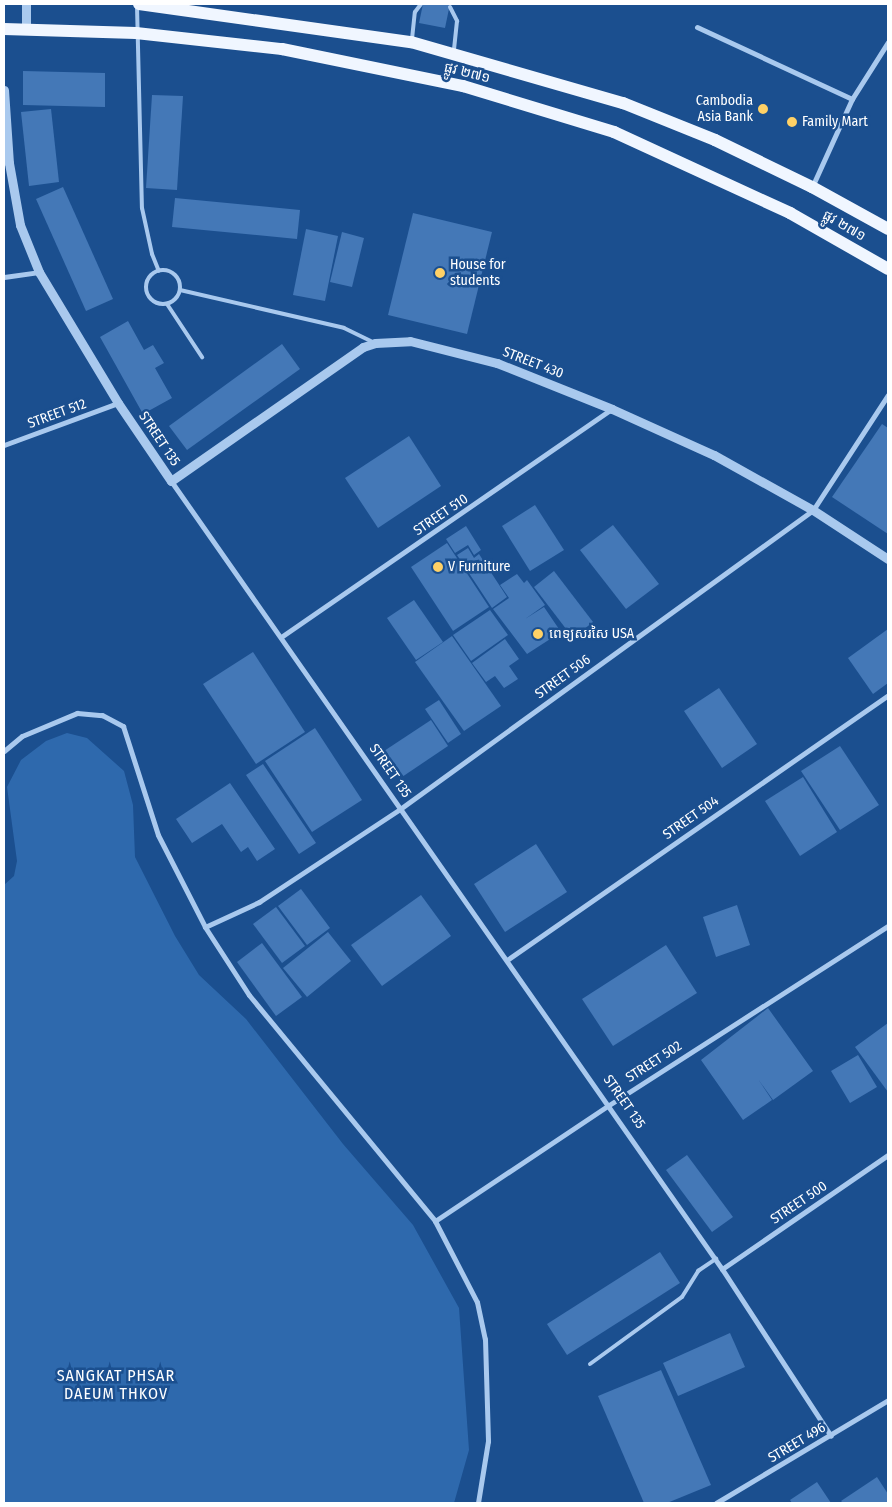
<!DOCTYPE html>
<html>
<head>
<meta charset="utf-8">
<style>
	body { margin:0 }
	#map { position:relative; width:892px; height:1507px; overflow:hidden; background:#1b4f8f; font-family:"Fira Sans Condensed","Noto Sans Khmer",sans-serif }
	div>[style] { position:absolute }
	[style*='--x'] { left:calc(var(--x)*1px); top:calc(var(--y)*1px); width:calc(var(--w)*1px); rotate:calc(var(--a)*1deg) }
	.green>* { inset:0; background:#2e69ad }
	.building>* { inset:0; background:#4478b7 }
	.service>* { height:4px; margin:-2px; padding:0 2px; transform-origin:2px; border-radius:2px; background:#a9c9ee }
	.service>.ring { margin:-2px; padding:0; box-sizing:content-box; background:none; border:4px solid #a9c9ee; border-radius:50% }
	.minor>* { height:5px; margin:-2.5px; padding:0 2.5px; transform-origin:2.5px; border-radius:2.5px; background:#a9c9ee }
	.tertiary>* { height:9px; margin:-4.5px; padding:0 4.5px; transform-origin:4.5px; border-radius:4.5px; background:#a9c9ee }
	.primary>* { height:12px; margin:-6px; padding:0 6px; transform-origin:6px; border-radius:6px; background:#f0f6ff }
	.dots>* { width:14px; height:14px; translate:-50% -50%; box-sizing:border-box; border:2px solid #1b4f8f; border-radius:50% }
	span { translate:-50% -50%; white-space:nowrap; text-align:center; line-height:1.15; -webkit-text-stroke:5px #1b4f8f; paint-order:stroke }
	.street-label { font-size:14px; color:#fff }
	.poi-label { font-size:14px; color:#fff }
	.right { translate:-100% -50%; text-align:right }
	.left { translate:0 -50%; text-align:left }
	.quarter-label { font-size:16px; color:#fff; letter-spacing:1px }
	.frame { position:absolute; inset:0; border:5px solid #fff; pointer-events:none }
</style>
</head>
<body>
<div id="map">
	<div class="green">
		<div style="clip-path:polygon(67px 733px,87px 738px,124px 771px,133px 805px,135px 857px,175px 936px,199px 975px,246px 1019px,343px 1144px,413px 1225px,459px 1308px,469px 1450px,454px 1503px,4px 1503px,4px 885px,14px 876px,17px 861px,7px 787px,21px 760px,46px 741px)"></div>
	</div>
	<div class="building">
		<div style="clip-path:polygon(423px 4px,450px 4px,445px 28px,419px 23px)"></div>
		<div style="clip-path:polygon(23px 71px,105px 73px,105px 107px,23px 105px)"></div>
		<div style="clip-path:polygon(152px 95px,183px 96px,177px 190px,146px 188px)"></div>
		<div style="clip-path:polygon(51px 109px,59px 182px,29px 186px,21px 112px)"></div>
		<div style="clip-path:polygon(63px 187px,113px 299px,86px 311px,36px 199px)"></div>
		<div style="clip-path:polygon(175px 198px,300px 210px,297px 239px,172px 227px)"></div>
		<div style="clip-path:polygon(413px 213px,492px 232px,467px 334px,388px 315px)"></div>
		<div style="clip-path:polygon(306px 229px,338px 236px,325px 301px,293px 295px)"></div>
		<div style="clip-path:polygon(342px 232px,364px 238px,352px 287px,330px 282px)"></div>
		<div style="clip-path:polygon(128px 321px,144px 350px,153px 345px,164px 363px,155px 368px,172px 398px,143px 414px,100px 337px)"></div>
		<div style="clip-path:polygon(282px 344px,300px 369px,187px 450px,169px 426px)"></div>
		<div style="clip-path:polygon(882px 424px,888px 428px,888px 534px,832px 497px)"></div>
		<div style="clip-path:polygon(409px 436px,441px 486px,378px 528px,345px 478px)"></div>
		<div style="clip-path:polygon(535px 505px,564px 550px,530px 571px,502px 526px)"></div>
		<div style="clip-path:polygon(613px 525px,659px 584px,626px 609px,580px 550px)"></div>
		<div style="clip-path:polygon(466px 526px,481px 550px,474px 555px,468px 545px,455px 553px,446px 539px)"></div>
		<div style="clip-path:polygon(447px 543px,489px 607px,453px 631px,411px 567px)"></div>
		<div style="clip-path:polygon(468px 548px,474px 558px,479px 554px,507px 597px,492px 608px,457px 555px)"></div>
		<div style="clip-path:polygon(554px 571px,593px 622px,573px 638px,534px 587px)"></div>
		<div style="clip-path:polygon(517px 574px,524px 583px,527px 580px,545px 605px,525px 619px,544px 607px,561px 632px,527px 654px,493px 609px,509px 598px,500px 585px)"></div>
		<div style="clip-path:polygon(414px 600px,443px 642px,416px 660px,387px 618px)"></div>
		<div style="clip-path:polygon(490px 610px,508px 635px,471px 661px,453px 635px)"></div>
		<div style="clip-path:polygon(888px 629px,888px 683px,873px 694px,848px 658px)"></div>
		<div style="clip-path:polygon(452px 636px,501px 706px,464px 731px,415px 662px)"></div>
		<div style="clip-path:polygon(505px 639px,519px 659px,509px 666px,518px 679px,504px 688px,495px 676px,486px 682px,472px 663px)"></div>
		<div style="clip-path:polygon(253px 652px,305px 732px,256px 764px,203px 684px)"></div>
		<div style="clip-path:polygon(719px 688px,757px 744px,722px 768px,684px 711px)"></div>
		<div style="clip-path:polygon(439px 700px,461px 734px,448px 743px,425px 709px)"></div>
		<div style="clip-path:polygon(431px 720px,448px 746px,399px 779px,381px 753px)"></div>
		<div style="clip-path:polygon(315px 728px,362px 800px,312px 832px,265px 761px)"></div>
		<div style="clip-path:polygon(840px 746px,879px 805px,840px 830px,801px 771px)"></div>
		<div style="clip-path:polygon(263px 764px,316px 843px,299px 854px,246px 775px)"></div>
		<div style="clip-path:polygon(803px 777px,837px 832px,800px 856px,765px 801px)"></div>
		<div style="clip-path:polygon(230px 783px,275px 849px,257px 861px,248px 847px,241px 852px,222px 824px,192px 843px,176px 819px)"></div>
		<div style="clip-path:polygon(536px 844px,567px 892px,505px 932px,474px 884px)"></div>
		<div style="clip-path:polygon(301px 889px,330px 928px,307px 945px,278px 906px)"></div>
		<div style="clip-path:polygon(421px 895px,451px 936px,382px 986px,351px 945px)"></div>
		<div style="clip-path:polygon(737px 905px,750px 945px,716px 957px,703px 917px)"></div>
		<div style="clip-path:polygon(276px 907px,305px 946px,282px 963px,253px 924px)"></div>
		<div style="clip-path:polygon(328px 932px,351px 961px,307px 997px,283px 968px)"></div>
		<div style="clip-path:polygon(262px 943px,302px 997px,276px 1016px,237px 962px)"></div>
		<div style="clip-path:polygon(666px 945px,697px 993px,613px 1046px,582px 999px)"></div>
		<div style="clip-path:polygon(768px 1008px,813px 1071px,773px 1100px,758px 1079px,772px 1100px,743px 1120px,701px 1060px)"></div>
		<div style="clip-path:polygon(888px 1023px,888px 1092px,855px 1047px)"></div>
		<div style="clip-path:polygon(858px 1055px,877px 1087px,850px 1103px,831px 1071px)"></div>
		<div style="clip-path:polygon(687px 1155px,733px 1217px,712px 1232px,666px 1170px)"></div>
		<div style="clip-path:polygon(660px 1252px,680px 1283px,567px 1355px,547px 1324px)"></div>
		<div style="clip-path:polygon(730px 1333px,745px 1367px,678px 1396px,663px 1363px)"></div>
		<div style="clip-path:polygon(661px 1370px,711px 1485px,667px 1503px,644px 1503px,598px 1396px)"></div>
		<div style="clip-path:polygon(877px 1477px,888px 1494px,888px 1503px,843px 1503px,841px 1501px)"></div>
		<div style="clip-path:polygon(817px 1482px,831px 1503px,792px 1503px,790px 1500px)"></div>
	</div>
	<div class="service">
		<div style="--x:137;--y:6;--w:202;--a:88.6"></div>
		<div style="--x:142;--y:208;--w:47;--a:77.7"></div>
		<div style="--x:152;--y:254;--w:18;--a:68"></div>
		<div style="--x:450;--y:7;--w:16;--a:63"></div>
		<div style="--x:457;--y:21;--w:31;--a:96"></div>
		<div style="--x:412;--y:39;--w:27;--a:-84"></div>
		<div style="--x:415;--y:12;--w:10;--a:-53"></div>
		<div class="ring" style="left:146px;top:270px;width:30px;height:30px"></div>
		<div style="--x:180;--y:290;--w:168;--a:13"></div>
		<div style="--x:344;--y:328;--w:32;--a:26"></div>
		<div style="--x:167;--y:304;--w:64;--a:56.6"></div>
		<div style="--x:590;--y:1364;--w:114;--a:-36.1"></div>
		<div style="--x:682;--y:1297;--w:31;--a:-58"></div>
		<div style="--x:698;--y:1271;--w:22;--a:-34"></div>
	</div>
	<div class="minor">
		<div style="--x:697;--y:27;--w:171;--a:24.9"></div>
		<div style="--x:812;--y:187;--w:97;--a:-65.6"></div>
		<div style="--x:852;--y:99;--w:67;--a:-57.7"></div>
		<div style="--x:4;--y:277;--w:35;--a:-8"></div>
		<div style="--x:4;--y:445;--w:121;--a:-20.2"></div>
		<div style="--x:171;--y:481;--w:962;--a:55.04"></div>
		<div style="--x:722;--y:1269;--w:199;--a:56.9"></div>
		<div style="--x:281;--y:637;--w:402;--a:-34.6"></div>
		<div style="--x:4;--y:751;--w:23;--a:-40"></div>
		<div style="--x:22;--y:736;--w:60;--a:-22.7"></div>
		<div style="--x:77;--y:713;--w:25;--a:5"></div>
		<div style="--x:102;--y:715;--w:24;--a:28"></div>
		<div style="--x:123;--y:726;--w:114;--a:72.2"></div>
		<div style="--x:158;--y:835;--w:103;--a:62.9"></div>
		<div style="--x:205;--y:927;--w:81;--a:57.1"></div>
		<div style="--x:249;--y:995;--w:293;--a:50.5"></div>
		<div style="--x:435;--y:1221;--w:91;--a:62.6"></div>
		<div style="--x:477;--y:1302;--w:38;--a:78"></div>
		<div style="--x:485;--y:1339;--w:102;--a:88.3"></div>
		<div style="--x:488;--y:1441;--w:63;--a:99.2"></div>
		<div style="--x:205;--y:927;--w:60;--a:-24.8"></div>
		<div style="--x:259;--y:902;--w:169;--a:-33.4"></div>
		<div style="--x:400;--y:809;--w:510;--a:-35.9"></div>
		<div style="--x:813;--y:510;--w:137;--a:-56.9"></div>
		<div style="--x:507;--y:960;--w:464;--a:-34.8"></div>
		<div style="--x:435;--y:1221;--w:209;--a:-33.7"></div>
		<div style="--x:609;--y:1105;--w:331;--a:-32.7"></div>
		<div style="--x:722;--y:1269;--w:201;--a:-34.5"></div>
		<div style="--x:716;--y:1503;--w:200;--a:-30.9"></div>
	</div>
	<div class="tertiary">
		<div style="--x:26;--y:4;--w:26;--a:90"></div>
		<div style="--x:4;--y:90;--w:73;--a:86.1"></div>
		<div style="--x:9;--y:163;--w:63;--a:79.9"></div>
		<div style="--x:20;--y:225;--w:51;--a:68"></div>
		<div style="--x:39;--y:272;--w:153;--a:58.9"></div>
		<div style="--x:118;--y:403;--w:94;--a:55.8"></div>
		<div style="--x:171;--y:481;--w:234;--a:-34.9"></div>
		<div style="--x:363;--y:347;--w:13;--a:-18"></div>
		<div style="--x:375;--y:343;--w:35;--a:-3"></div>
		<div style="--x:410;--y:341;--w:90;--a:14.2"></div>
		<div style="--x:497;--y:363;--w:124;--a:21.8"></div>
		<div style="--x:612;--y:409;--w:112;--a:24.3"></div>
		<div style="--x:714;--y:455;--w:113;--a:29.1"></div>
		<div style="--x:813;--y:510;--w:90;--a:33.2"></div>
	</div>
	<div class="primary">
		<div style="--x:139;--y:4;--w:275;--a:8"></div>
		<div style="--x:411;--y:42;--w:221;--a:16.1"></div>
		<div style="--x:623;--y:103;--w:99;--a:21.9"></div>
		<div style="--x:715;--y:140;--w:108;--a:25.9"></div>
		<div style="--x:812;--y:187;--w:87;--a:28.9"></div>
		<div style="--x:4;--y:29;--w:132;--a:1.7"></div>
		<div style="--x:136;--y:33;--w:147;--a:6.3"></div>
		<div style="--x:282;--y:49;--w:185;--a:11.6"></div>
		<div style="--x:463;--y:86;--w:158;--a:16.9"></div>
		<div style="--x:614;--y:132;--w:194;--a:24.7"></div>
		<div style="--x:790;--y:213;--w:113;--a:29.7"></div>
	</div>
	<div class="dots">
		<div style="left:763px;top:109px;background:#ffd166"></div>
		<div style="left:792px;top:122px;background:#ffd166"></div>
		<div style="left:440px;top:273px;background:#ffd166"></div>
		<div style="left:438px;top:567px;background:#ffd166"></div>
		<div style="left:538px;top:634px;background:#ffd166"></div>
	</div>
	<div class="street-label">
		<span style="left:467px;top:73px;rotate:14deg">ផ្លូវ ២៧១</span>
		<span style="left:844px;top:226px;rotate:30deg">ផ្លូវ ២៧១</span>
		<span style="left:533px;top:363px;rotate:21deg">STREET 430</span>
		<span style="left:57px;top:414px;rotate:-20deg">STREET 512</span>
		<span style="left:159px;top:439px;rotate:56deg">STREET 135</span>
		<span style="left:441px;top:515px;rotate:-34deg">STREET 510</span>
		<span style="left:563px;top:677px;rotate:-36deg">STREET 506</span>
		<span style="left:390px;top:771px;rotate:55deg">STREET 135</span>
		<span style="left:691px;top:818px;rotate:-35deg">STREET 504</span>
		<span style="left:654px;top:1062px;rotate:-33deg">STREET 502</span>
		<span style="left:624px;top:1102px;rotate:55deg">STREET 135</span>
		<span style="left:799px;top:1203px;rotate:-34deg">STREET 500</span>
		<span style="left:797px;top:1443px;rotate:-31deg">STREET 496</span>
	</div>
	<div class="poi-label">
		<span class="right" style="left:753px;top:109px">Cambodia<br>Asia Bank</span>
		<span class="left" style="left:802px;top:122px">Family Mart</span>
		<span class="left" style="left:450px;top:273px">House for<br>students</span>
		<span class="left" style="left:448px;top:567px">V Furniture</span>
		<span class="left" style="left:549px;top:634px">ពេទ្យសរសៃ USA</span>
	</div>
	<div class="quarter-label">
		<span style="left:116px;top:1385px">SANGKAT PHSAR<br>DAEUM THKOV</span>
	</div>
	<div class="frame"></div>
</div>
</body>
</html>
